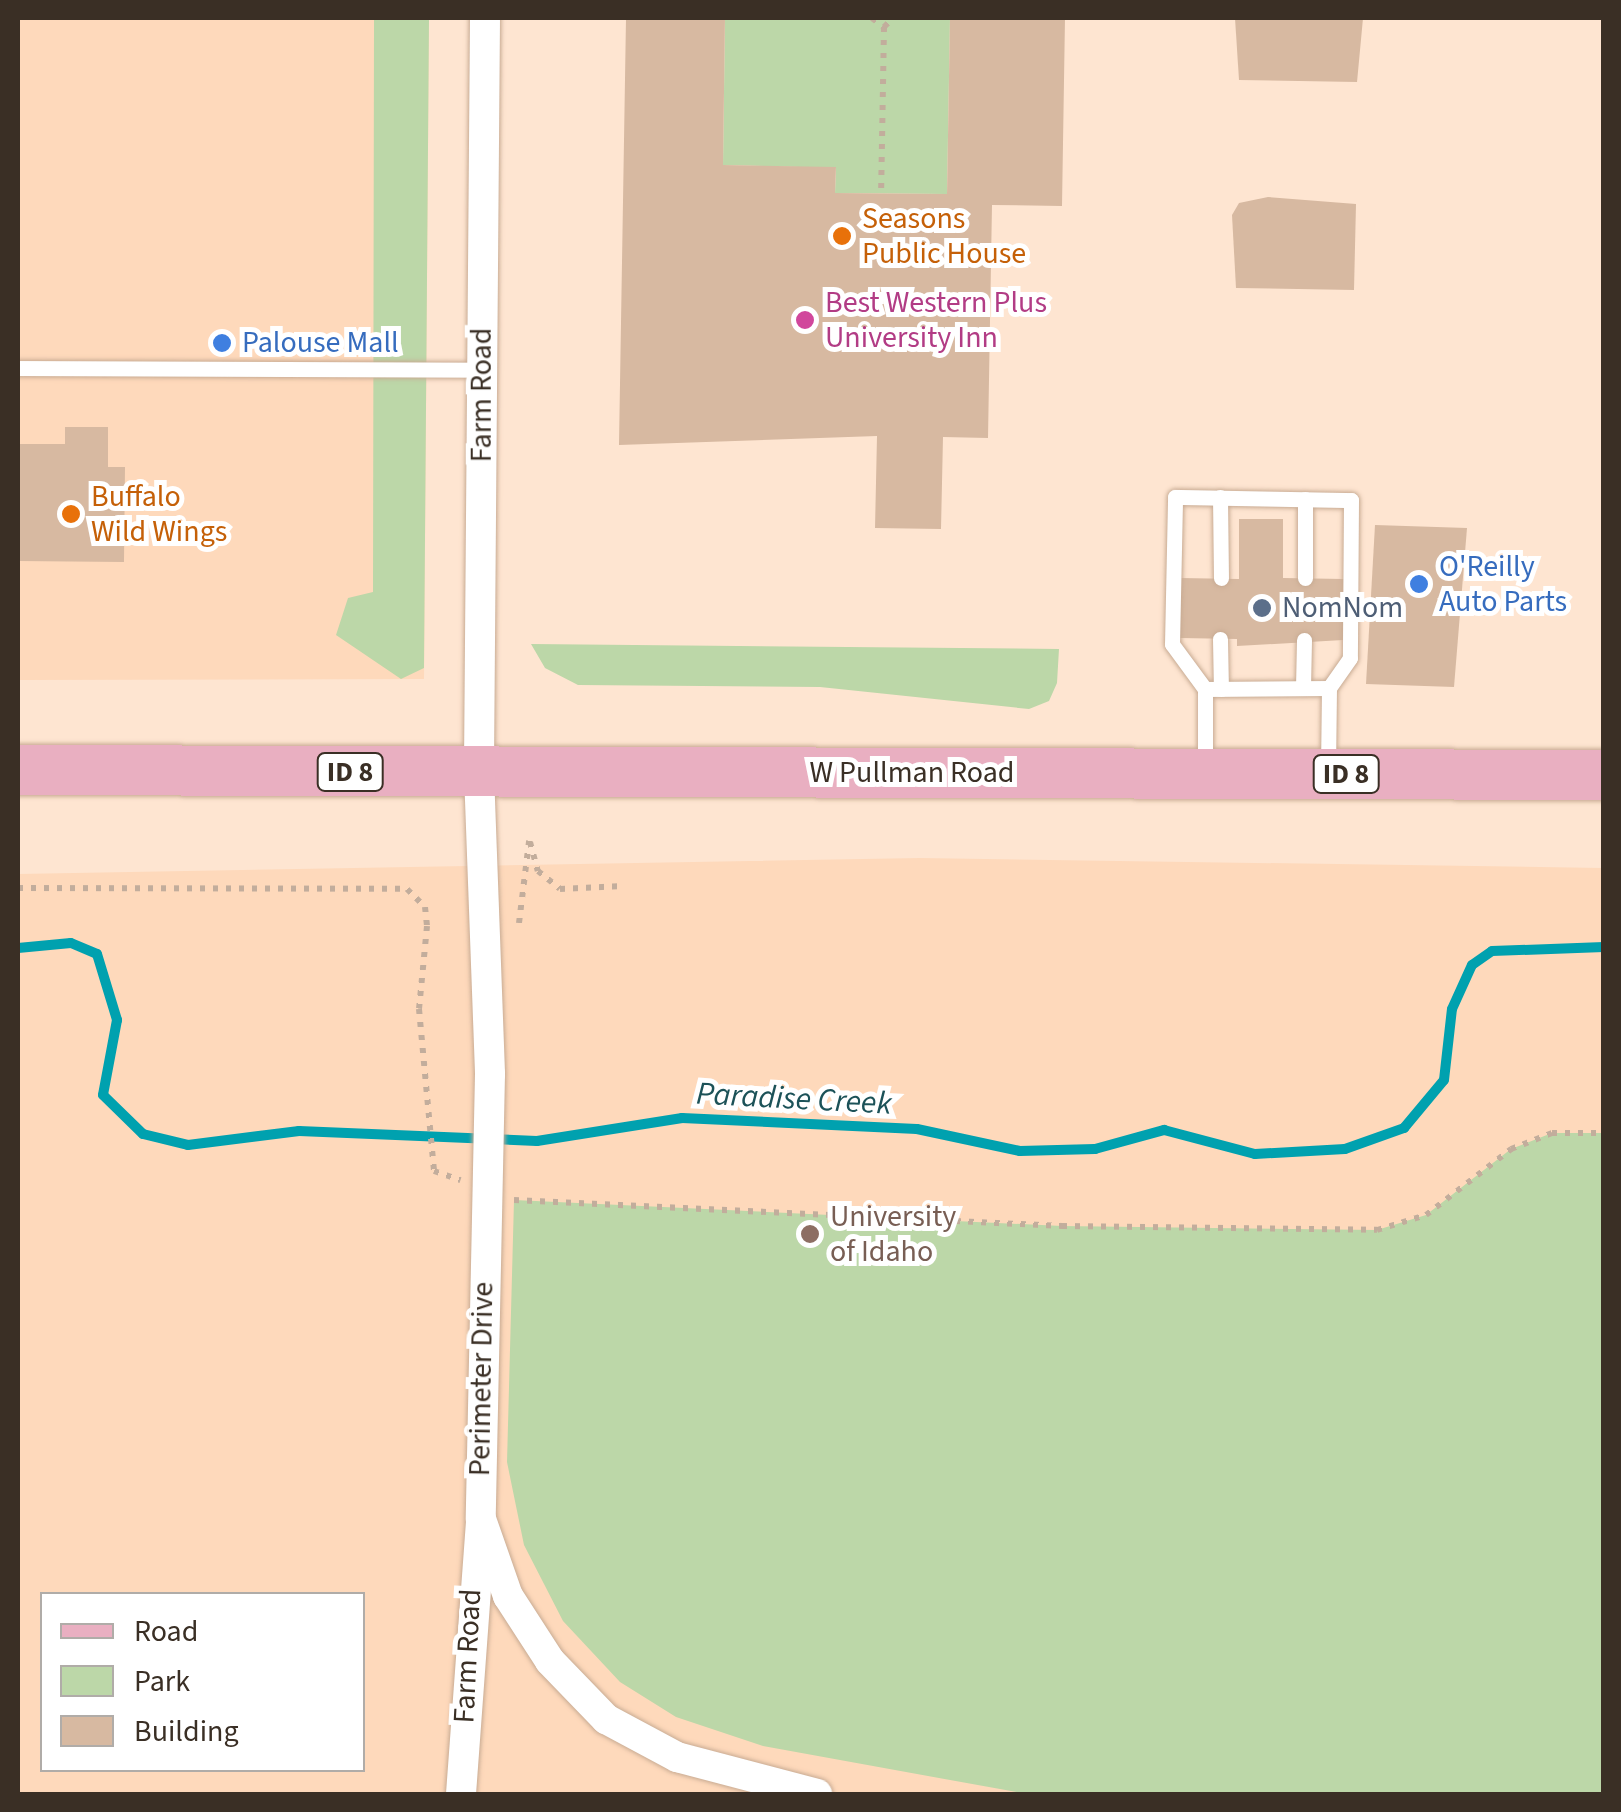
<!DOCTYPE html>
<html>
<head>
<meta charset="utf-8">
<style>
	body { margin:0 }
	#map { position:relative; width:1621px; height:1812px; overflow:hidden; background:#fee5d1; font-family:"Source Sans 3",sans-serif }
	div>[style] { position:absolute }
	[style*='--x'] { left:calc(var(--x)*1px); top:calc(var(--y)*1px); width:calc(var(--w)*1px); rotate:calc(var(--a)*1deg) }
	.built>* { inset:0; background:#fed9bb }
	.green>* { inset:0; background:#bcd7a8 }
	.stream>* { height:10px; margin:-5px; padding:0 5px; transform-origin:5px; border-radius:5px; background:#00a1af }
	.building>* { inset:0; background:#d7b9a1 }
	.path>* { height:6px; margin-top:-3px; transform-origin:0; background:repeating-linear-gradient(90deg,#c2ad9c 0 5px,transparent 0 13px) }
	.roads { filter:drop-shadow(0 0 2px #c8ab93) drop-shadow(0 0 2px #c8ab93) }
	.service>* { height:15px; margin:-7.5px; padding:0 7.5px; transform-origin:7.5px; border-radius:7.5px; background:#fff }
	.minor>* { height:30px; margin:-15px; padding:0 15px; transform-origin:15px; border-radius:15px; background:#fff }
	.primary>* { height:50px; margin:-25px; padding:0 25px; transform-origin:25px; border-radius:25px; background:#e9afc1 }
	.dots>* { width:28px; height:28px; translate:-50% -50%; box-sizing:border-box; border:5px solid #fff; border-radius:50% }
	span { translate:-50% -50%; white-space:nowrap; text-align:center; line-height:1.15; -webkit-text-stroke:10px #fff; paint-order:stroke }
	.shield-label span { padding:2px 8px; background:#fff; border:2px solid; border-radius:8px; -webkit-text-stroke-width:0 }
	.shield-label { font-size:28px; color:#3a2f25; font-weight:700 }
	.food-label { font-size:30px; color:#c56008 }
	.left { translate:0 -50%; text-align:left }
	.hotel-label { font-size:30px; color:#b23c85 }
	.shop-label { font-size:30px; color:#366cbe }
	.street-label { font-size:30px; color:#3a2f25 }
	.service-label { font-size:30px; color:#4e5e75 }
	.education-label { font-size:30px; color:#785e54 }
	.water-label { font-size:32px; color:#1c5258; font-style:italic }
	.frame { position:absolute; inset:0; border:20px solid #3a2f25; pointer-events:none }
	.legend { position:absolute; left:40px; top:1592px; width:325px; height:180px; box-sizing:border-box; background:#fff; border:2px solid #b0aca8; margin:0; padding:12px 18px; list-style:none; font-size:30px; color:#3a2f25 }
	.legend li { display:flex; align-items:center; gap:20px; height:50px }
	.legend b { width:50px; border:2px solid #b0aca8 }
</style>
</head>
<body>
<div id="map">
	<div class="built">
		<div style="clip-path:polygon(18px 18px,429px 18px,424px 679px,18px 680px)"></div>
		<div style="clip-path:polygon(evenodd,920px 858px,1603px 868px,1603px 1794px,18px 1794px,18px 874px,920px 858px,42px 1594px,362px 1594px,362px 1770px,42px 1770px,42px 1594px)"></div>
	</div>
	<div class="green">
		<div style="clip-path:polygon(374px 18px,429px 18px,424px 668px,401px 679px,336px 635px,348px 598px,373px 592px)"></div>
		<div style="clip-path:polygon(725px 18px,950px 18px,947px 194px,835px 193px,836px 168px,723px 165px)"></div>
		<div style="clip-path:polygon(531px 644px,1059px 649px,1057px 683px,1049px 701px,1029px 709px,820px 687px,578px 685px,545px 668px)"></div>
		<div style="clip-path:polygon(1552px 1133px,1603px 1133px,1603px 1794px,1027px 1794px,763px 1746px,676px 1717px,620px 1682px,563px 1621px,524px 1545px,507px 1462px,514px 1200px,1062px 1226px,1377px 1230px,1426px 1215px,1511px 1149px)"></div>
	</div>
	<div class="stream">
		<div style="--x:18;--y:948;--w:53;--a:-5.4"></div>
		<div style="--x:71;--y:943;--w:28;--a:23"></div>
		<div style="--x:97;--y:954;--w:69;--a:73.1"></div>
		<div style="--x:117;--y:1020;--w:76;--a:100.6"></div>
		<div style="--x:103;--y:1095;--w:56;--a:44.3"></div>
		<div style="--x:143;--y:1134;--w:46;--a:13.7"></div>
		<div style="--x:188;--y:1145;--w:112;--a:-7.2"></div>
		<div style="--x:299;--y:1131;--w:238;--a:2.4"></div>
		<div style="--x:537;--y:1141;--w:147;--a:-9"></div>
		<div style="--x:682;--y:1118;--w:235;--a:2.7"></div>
		<div style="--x:917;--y:1129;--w:105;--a:12.1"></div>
		<div style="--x:1020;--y:1151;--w:75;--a:-1.5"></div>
		<div style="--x:1095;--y:1149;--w:72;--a:-15.4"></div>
		<div style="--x:1164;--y:1130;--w:94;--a:14.8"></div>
		<div style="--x:1255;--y:1154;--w:90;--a:-3.2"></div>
		<div style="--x:1345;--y:1149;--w:63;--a:-19.6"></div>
		<div style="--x:1404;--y:1128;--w:62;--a:-50.2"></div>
		<div style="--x:1444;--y:1080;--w:71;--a:-83.6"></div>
		<div style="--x:1452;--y:1009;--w:48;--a:-65.6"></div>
		<div style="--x:1472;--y:965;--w:24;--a:-35"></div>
		<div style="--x:1492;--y:951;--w:112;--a:-2"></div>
	</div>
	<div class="building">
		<div style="clip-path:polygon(626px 18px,725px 18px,723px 165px,836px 167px,835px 193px,947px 194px,950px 18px,1065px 18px,1062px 206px,992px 205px,988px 438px,943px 437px,941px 529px,875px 528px,877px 436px,619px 445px)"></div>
		<div style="clip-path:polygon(1235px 18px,1363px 18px,1357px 82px,1239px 80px)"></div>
		<div style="clip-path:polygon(1268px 197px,1356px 204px,1354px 290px,1236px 288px,1232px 215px,1239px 203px)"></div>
		<div style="clip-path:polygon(65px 427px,108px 427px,108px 467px,125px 467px,124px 562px,18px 561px,18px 444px,65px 444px)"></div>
		<div style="clip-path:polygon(1239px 519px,1283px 519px,1283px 578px,1344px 579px,1343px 640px,1237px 646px,1237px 639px,1180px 638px,1180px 578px,1239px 579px)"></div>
		<div style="clip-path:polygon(1375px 525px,1467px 528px,1454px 687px,1366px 684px)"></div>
	</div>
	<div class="path">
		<div style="--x:872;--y:18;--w:15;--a:37"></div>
		<div style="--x:884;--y:27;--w:166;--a:91"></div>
		<div style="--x:884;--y:27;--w:13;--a:-45"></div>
		<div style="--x:530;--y:842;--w:30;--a:75"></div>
		<div style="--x:538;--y:871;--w:28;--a:39"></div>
		<div style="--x:560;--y:889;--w:63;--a:-2.7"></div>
		<div style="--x:18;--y:888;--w:389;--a:0.1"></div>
		<div style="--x:407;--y:889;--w:25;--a:45"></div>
		<div style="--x:425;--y:907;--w:19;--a:84"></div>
		<div style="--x:427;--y:926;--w:83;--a:95.5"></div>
		<div style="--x:419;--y:1009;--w:163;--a:84.7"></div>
		<div style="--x:434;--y:1171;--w:28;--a:19"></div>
		<div style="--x:519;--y:923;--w:83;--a:-83"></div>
		<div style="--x:514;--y:1200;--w:549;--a:2.72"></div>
		<div style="--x:1062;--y:1226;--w:315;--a:0.7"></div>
		<div style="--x:1377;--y:1230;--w:51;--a:-17"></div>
		<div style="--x:1426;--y:1215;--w:108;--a:-37.8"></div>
		<div style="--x:1511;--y:1149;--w:44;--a:-21.3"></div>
		<div style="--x:1552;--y:1133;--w:52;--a:0"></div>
	</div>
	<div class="roads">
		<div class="service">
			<div style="--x:18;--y:368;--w:464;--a:0.2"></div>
			<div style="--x:1220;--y:497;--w:81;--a:89.3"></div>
			<div style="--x:1305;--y:578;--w:79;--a:-90"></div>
			<div style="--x:1220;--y:639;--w:50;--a:88.9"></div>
			<div style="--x:1303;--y:688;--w:48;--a:-88.8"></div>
			<div style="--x:1205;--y:689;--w:56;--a:-126.3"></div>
			<div style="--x:1172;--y:644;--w:147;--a:-88.8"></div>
			<div style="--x:1175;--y:497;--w:176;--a:1"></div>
			<div style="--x:1351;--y:500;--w:158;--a:90.4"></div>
			<div style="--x:1350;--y:658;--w:37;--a:125"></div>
			<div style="--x:1205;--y:765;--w:76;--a:-90"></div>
			<div style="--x:1205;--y:689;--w:124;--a:-0.5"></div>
			<div style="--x:1329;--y:688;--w:77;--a:90.7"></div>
		</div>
		<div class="minor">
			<div style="--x:485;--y:18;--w:755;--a:90.46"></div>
			<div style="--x:479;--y:773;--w:301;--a:87.9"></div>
			<div style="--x:490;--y:1074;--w:445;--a:91.2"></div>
			<div style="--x:481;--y:1519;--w:82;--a:70.7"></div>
			<div style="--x:508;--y:1596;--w:77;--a:57.1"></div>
			<div style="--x:550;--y:1661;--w:81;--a:46"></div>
			<div style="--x:606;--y:1719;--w:81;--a:28.2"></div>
			<div style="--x:677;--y:1757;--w:145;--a:14.8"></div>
			<div style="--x:461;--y:1794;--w:274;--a:-85.8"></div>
		</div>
		<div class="primary">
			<div style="--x:18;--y:770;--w:1586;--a:0.18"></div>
		</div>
	</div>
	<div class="dots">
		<div style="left:842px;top:236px;background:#e8710a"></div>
		<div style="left:805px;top:320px;background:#d1479c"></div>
		<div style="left:222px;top:343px;background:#3f7fe0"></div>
		<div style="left:71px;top:514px;background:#e8710a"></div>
		<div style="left:1419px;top:584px;background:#3f7fe0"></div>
		<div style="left:1262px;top:608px;background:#5c6f8a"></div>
		<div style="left:810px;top:1234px;background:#8d6e63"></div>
	</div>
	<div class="shield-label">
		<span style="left:350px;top:772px">ID 8</span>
		<span style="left:1346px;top:774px">ID 8</span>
	</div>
	<div class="food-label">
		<span class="left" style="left:862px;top:236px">Seasons<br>Public House</span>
		<span class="left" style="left:91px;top:514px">Buffalo<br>Wild Wings</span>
	</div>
	<div class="hotel-label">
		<span class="left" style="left:825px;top:320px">Best Western Plus<br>University Inn</span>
	</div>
	<div class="shop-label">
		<span class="left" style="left:242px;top:343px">Palouse Mall</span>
		<span class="left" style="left:1439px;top:584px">O'Reilly<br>Auto Parts</span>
	</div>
	<div class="street-label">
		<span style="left:482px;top:395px;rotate:-90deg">Farm Road</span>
		<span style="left:912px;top:773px">W Pullman Road</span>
		<span style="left:482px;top:1379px;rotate:-89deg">Perimeter Drive</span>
		<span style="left:468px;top:1656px;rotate:-87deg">Farm Road</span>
	</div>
	<div class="service-label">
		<span class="left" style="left:1282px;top:608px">NomNom</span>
	</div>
	<div class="education-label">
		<span class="left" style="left:830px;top:1234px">University<br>of Idaho</span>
	</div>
	<div class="water-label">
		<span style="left:794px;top:1099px;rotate:3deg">Paradise Creek</span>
	</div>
	<div class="frame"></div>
	<ul class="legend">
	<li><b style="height:12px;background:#e9afc1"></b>Road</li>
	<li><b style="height:28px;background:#bcd7a8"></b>Park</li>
	<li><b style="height:28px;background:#d7b9a1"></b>Building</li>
	</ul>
</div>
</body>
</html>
